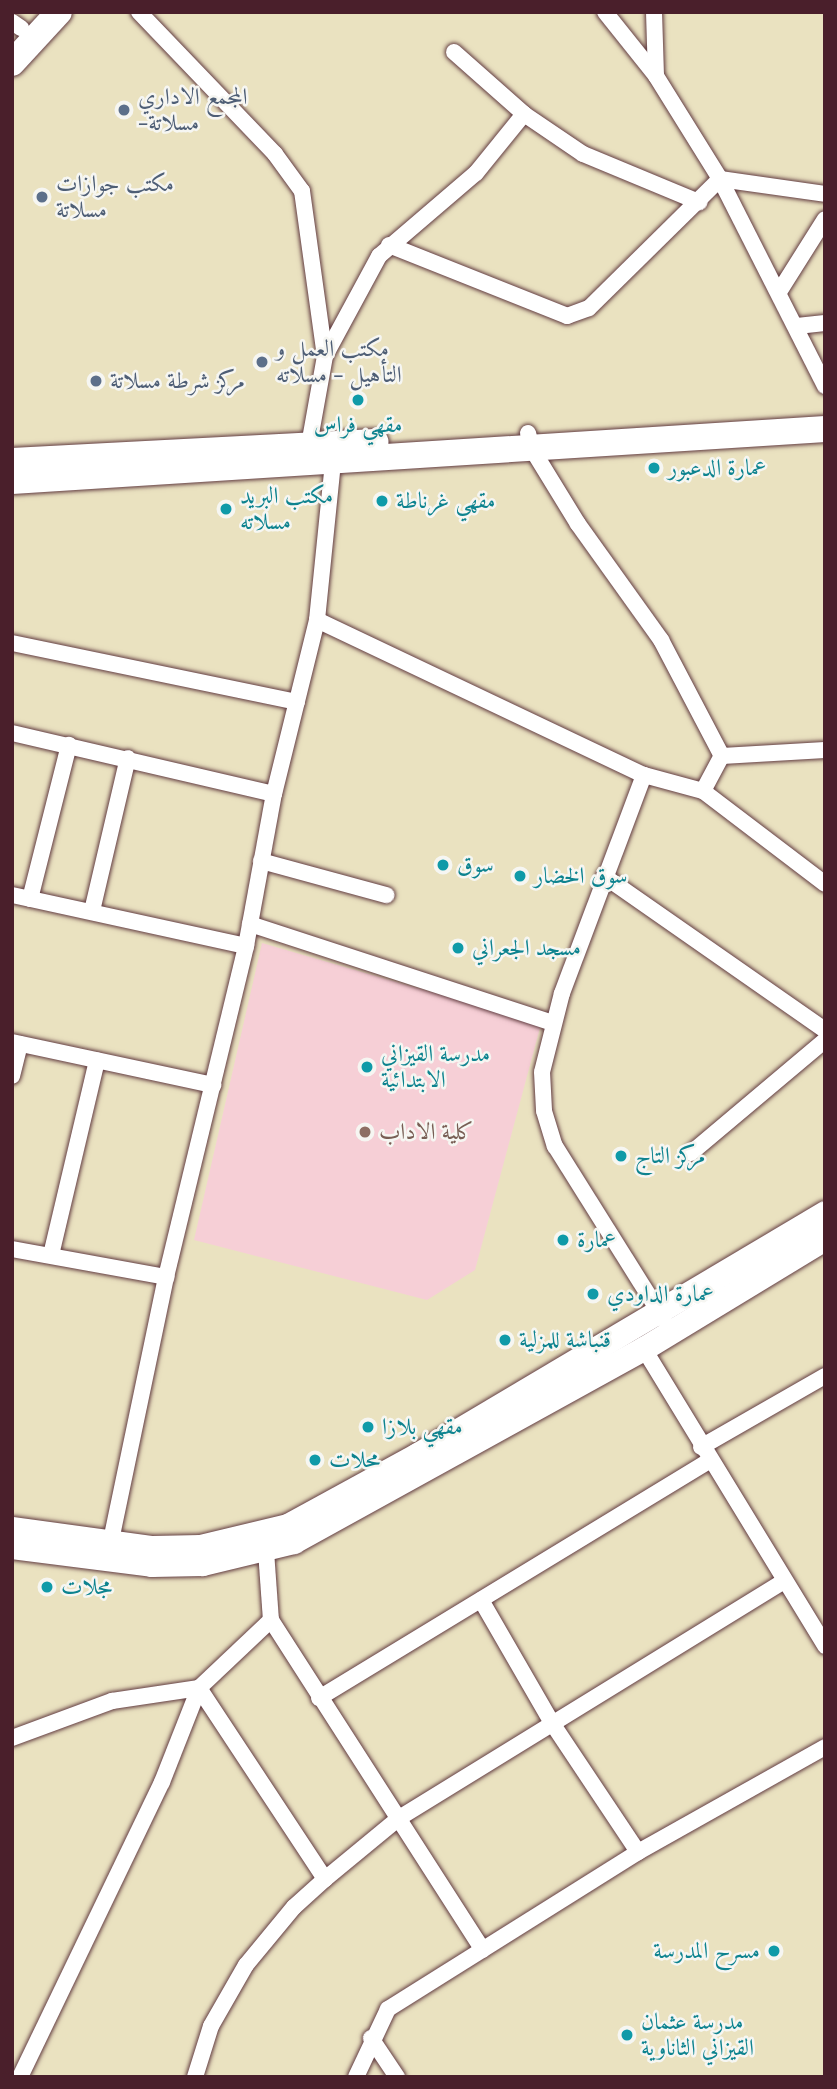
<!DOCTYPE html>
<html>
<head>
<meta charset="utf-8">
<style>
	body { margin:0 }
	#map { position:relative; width:837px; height:2089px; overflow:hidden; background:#eae2c0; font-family:Cardo,Amiri,serif }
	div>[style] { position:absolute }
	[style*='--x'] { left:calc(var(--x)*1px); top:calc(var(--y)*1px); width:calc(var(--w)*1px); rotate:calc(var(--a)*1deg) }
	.built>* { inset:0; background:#f6cfd6 }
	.roads { filter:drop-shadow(0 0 2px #623c41) drop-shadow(0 0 2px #623c41) }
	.minor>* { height:16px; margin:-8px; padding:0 8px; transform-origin:8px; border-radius:8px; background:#fff }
	.primary>* { height:24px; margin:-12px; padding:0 12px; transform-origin:12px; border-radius:12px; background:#fff }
	.trunk>* { height:26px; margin:-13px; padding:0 13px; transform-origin:13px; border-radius:13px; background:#fff }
	.dots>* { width:19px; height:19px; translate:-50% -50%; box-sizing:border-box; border:4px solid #f6f6f2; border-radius:50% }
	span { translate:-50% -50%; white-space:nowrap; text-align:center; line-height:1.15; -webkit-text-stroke:5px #f6f6f2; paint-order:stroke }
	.service-label { font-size:23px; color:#4e5e75 }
	.left { translate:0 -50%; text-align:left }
	.culture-label { font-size:23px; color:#0d838f }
	.right { translate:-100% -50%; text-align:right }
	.education-label { font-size:23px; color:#785e54 }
	.frame { position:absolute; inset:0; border:14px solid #4a1f2b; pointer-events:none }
</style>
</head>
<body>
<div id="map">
	<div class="built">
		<div style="clip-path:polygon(262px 943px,541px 1024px,475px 1270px,427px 1300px,194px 1240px)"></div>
	</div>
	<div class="roads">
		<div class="minor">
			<div style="--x:139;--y:12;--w:197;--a:46.2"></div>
			<div style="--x:275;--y:154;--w:46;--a:53.9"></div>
			<div style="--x:302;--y:191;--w:167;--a:82.1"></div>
			<div style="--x:325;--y:356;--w:90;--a:100.2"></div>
			<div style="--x:605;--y:12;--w:82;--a:51.4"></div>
			<div style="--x:654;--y:12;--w:64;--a:88.2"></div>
			<div style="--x:656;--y:76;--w:121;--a:58.1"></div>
			<div style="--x:720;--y:179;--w:232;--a:63.1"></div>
			<div style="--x:12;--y:22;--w:11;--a:34"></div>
			<div style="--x:454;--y:52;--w:94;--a:41.5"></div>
			<div style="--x:524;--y:114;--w:71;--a:34.1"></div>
			<div style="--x:583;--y:154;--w:126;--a:22.5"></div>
			<div style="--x:389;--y:245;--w:192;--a:21.7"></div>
			<div style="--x:567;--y:316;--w:23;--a:-20"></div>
			<div style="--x:589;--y:308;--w:184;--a:-44.6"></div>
			<div style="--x:720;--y:179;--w:106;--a:8.1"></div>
			<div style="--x:779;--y:292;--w:86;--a:-57.8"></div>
			<div style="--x:797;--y:326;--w:28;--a:-6"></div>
			<div style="--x:325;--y:356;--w:114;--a:-61.6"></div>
			<div style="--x:379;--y:256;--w:128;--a:-40.6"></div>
			<div style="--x:476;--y:173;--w:76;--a:-50.9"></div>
			<div style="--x:528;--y:433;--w:16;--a:76"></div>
			<div style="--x:532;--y:449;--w:88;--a:58.5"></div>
			<div style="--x:578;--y:524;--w:143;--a:54.4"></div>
			<div style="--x:661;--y:640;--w:131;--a:62.3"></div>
			<div style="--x:317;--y:620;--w:362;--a:25.4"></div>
			<div style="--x:644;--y:775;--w:61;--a:15.2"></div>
			<div style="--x:703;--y:791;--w:153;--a:37.3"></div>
			<div style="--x:12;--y:643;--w:291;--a:11.7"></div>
			<div style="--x:12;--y:733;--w:269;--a:13.1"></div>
			<div style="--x:644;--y:775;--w:233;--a:110.6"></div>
			<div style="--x:562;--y:993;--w:81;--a:104.2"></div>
			<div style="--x:542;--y:1072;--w:39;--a:87"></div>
			<div style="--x:544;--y:1111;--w:37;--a:73"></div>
			<div style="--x:555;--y:1146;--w:205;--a:57.9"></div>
			<div style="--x:703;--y:791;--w:40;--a:-62"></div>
			<div style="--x:722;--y:756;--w:103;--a:-3.3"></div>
			<div style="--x:261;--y:861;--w:130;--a:15.2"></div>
			<div style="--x:604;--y:876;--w:269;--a:34.9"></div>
			<div style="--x:12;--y:895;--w:239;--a:12.3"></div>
			<div style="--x:30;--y:899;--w:159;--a:-75.8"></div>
			<div style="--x:92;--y:911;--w:157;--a:-76.8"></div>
			<div style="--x:250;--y:924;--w:319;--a:18.1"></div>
			<div style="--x:12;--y:1042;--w:206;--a:12.1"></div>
			<div style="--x:12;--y:1076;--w:33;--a:-76"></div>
			<div style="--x:691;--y:1153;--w:175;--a:-40.1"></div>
			<div style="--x:12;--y:1249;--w:157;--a:10.3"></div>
			<div style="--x:51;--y:1255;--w:200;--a:-76.7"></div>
			<div style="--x:644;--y:1349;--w:348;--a:58.6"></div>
			<div style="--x:701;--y:1447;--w:143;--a:-29.8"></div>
			<div style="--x:109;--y:1550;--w:279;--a:-78.2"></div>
			<div style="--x:166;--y:1277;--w:341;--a:-76.4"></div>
			<div style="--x:246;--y:946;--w:155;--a:-79.6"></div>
			<div style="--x:274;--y:794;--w:179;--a:-76.1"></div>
			<div style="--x:317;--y:620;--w:159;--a:-84.2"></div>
			<div style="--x:266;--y:1551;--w:69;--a:85.9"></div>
			<div style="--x:271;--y:1620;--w:392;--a:57.3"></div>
			<div style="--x:481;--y:1600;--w:142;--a:60"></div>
			<div style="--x:552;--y:1723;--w:155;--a:56.3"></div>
			<div style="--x:199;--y:1688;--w:229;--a:56.6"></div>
			<div style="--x:319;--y:1698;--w:456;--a:-31.3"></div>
			<div style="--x:12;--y:1738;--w:107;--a:-20.3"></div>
			<div style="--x:112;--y:1701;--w:88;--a:-8.5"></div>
			<div style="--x:199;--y:1688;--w:99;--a:-43.4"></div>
			<div style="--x:371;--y:2038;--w:47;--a:56.3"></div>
			<div style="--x:20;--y:2077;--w:327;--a:-64.3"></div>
			<div style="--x:162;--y:1782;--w:101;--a:-68.5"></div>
			<div style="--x:195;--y:2077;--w:53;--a:-72.6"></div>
			<div style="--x:211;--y:2026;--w:70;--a:-60.2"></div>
			<div style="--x:246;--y:1965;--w:75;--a:-50.4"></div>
			<div style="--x:294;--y:1907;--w:42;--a:-42.1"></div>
			<div style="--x:325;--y:1879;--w:96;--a:-39.5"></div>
			<div style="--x:399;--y:1818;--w:450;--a:-31.6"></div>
			<div style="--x:356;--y:2077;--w:75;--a:-64.8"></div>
			<div style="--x:388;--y:2009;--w:295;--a:-32.1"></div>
			<div style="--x:638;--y:1852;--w:214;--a:-29.3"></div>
		</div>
		<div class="primary">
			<div style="--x:12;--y:1529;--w:142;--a:7.7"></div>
			<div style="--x:153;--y:1548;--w:48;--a:-1.2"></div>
			<div style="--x:201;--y:1547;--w:89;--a:-13.6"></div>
			<div style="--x:288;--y:1526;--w:148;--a:-28.6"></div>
			<div style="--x:418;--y:1455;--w:474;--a:-30.7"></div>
			<div style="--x:12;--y:1547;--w:141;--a:7.3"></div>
			<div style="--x:152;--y:1565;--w:51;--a:-1.1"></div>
			<div style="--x:203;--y:1564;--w:94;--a:-13.6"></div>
			<div style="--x:294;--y:1542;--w:400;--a:-28.9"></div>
			<div style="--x:644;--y:1349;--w:212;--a:-31.3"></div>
		</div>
		<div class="trunk">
			<div style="--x:12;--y:63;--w:69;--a:-47.3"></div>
			<div style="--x:12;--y:461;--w:364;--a:-3"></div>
			<div style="--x:12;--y:481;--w:815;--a:-3.66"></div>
		</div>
	</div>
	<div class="dots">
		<div style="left:124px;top:110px;background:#5c6f8a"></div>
		<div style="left:42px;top:197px;background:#5c6f8a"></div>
		<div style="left:262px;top:362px;background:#5c6f8a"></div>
		<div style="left:96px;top:381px;background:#5c6f8a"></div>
		<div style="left:358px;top:400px;background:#0f9aa8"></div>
		<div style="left:654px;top:468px;background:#0f9aa8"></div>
		<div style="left:382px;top:501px;background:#0f9aa8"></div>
		<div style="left:226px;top:509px;background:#0f9aa8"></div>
		<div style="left:443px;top:865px;background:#0f9aa8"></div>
		<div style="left:520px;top:876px;background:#0f9aa8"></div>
		<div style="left:458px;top:948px;background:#0f9aa8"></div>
		<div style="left:367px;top:1067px;background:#0f9aa8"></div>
		<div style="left:365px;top:1132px;background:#8d6e63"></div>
		<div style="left:621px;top:1156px;background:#0f9aa8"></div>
		<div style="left:563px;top:1240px;background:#0f9aa8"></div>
		<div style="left:593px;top:1294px;background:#0f9aa8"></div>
		<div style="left:505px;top:1340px;background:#0f9aa8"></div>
		<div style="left:368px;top:1427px;background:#0f9aa8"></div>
		<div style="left:315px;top:1460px;background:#0f9aa8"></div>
		<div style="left:47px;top:1587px;background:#0f9aa8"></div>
		<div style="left:774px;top:1951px;background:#0f9aa8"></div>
		<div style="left:627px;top:2035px;background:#0f9aa8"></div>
	</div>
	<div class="service-label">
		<span class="left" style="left:138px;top:110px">المجمع الاداري<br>-مسلاتة</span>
		<span class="left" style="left:56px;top:197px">مكتب جوازات<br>مسلاتة</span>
		<span class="left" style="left:276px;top:362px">مكتب العمل و<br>التأهيل - مسلاته</span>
		<span class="left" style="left:110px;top:381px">مركز شرطة مسلاتة</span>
	</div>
	<div class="culture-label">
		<span style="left:358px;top:425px">مقهي فراس</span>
		<span class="left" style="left:668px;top:468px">عمارة الدعبور</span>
		<span class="left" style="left:240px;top:509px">مكتب البريد<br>مسلاته</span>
		<span class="left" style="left:396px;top:501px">مقهي غرناطة</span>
		<span class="left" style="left:457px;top:865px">سوق</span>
		<span class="left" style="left:534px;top:876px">سوق الخضار</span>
		<span class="left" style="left:472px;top:948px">مسجد الجعراني</span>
		<span class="left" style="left:381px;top:1067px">مدرسة القيزاني<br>الابتدائية</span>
		<span class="left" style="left:635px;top:1156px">مركز التاج</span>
		<span class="left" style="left:577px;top:1240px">عمارة</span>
		<span class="left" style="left:607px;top:1294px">عمارة الداودي</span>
		<span class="left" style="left:519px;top:1340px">قنباشة للمزلية</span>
		<span class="left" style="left:382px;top:1427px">مقهي بلازا</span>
		<span class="left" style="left:329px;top:1460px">محلات</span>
		<span class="left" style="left:61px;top:1587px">مجلات</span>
		<span class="right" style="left:760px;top:1951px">مسرح المدرسة</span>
		<span class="left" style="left:641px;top:2035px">مدرسة عثمان<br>القيزاني الثاناوية</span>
	</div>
	<div class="education-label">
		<span class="left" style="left:379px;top:1132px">كلية الاداب</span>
	</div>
	<div class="frame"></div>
</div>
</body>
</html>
